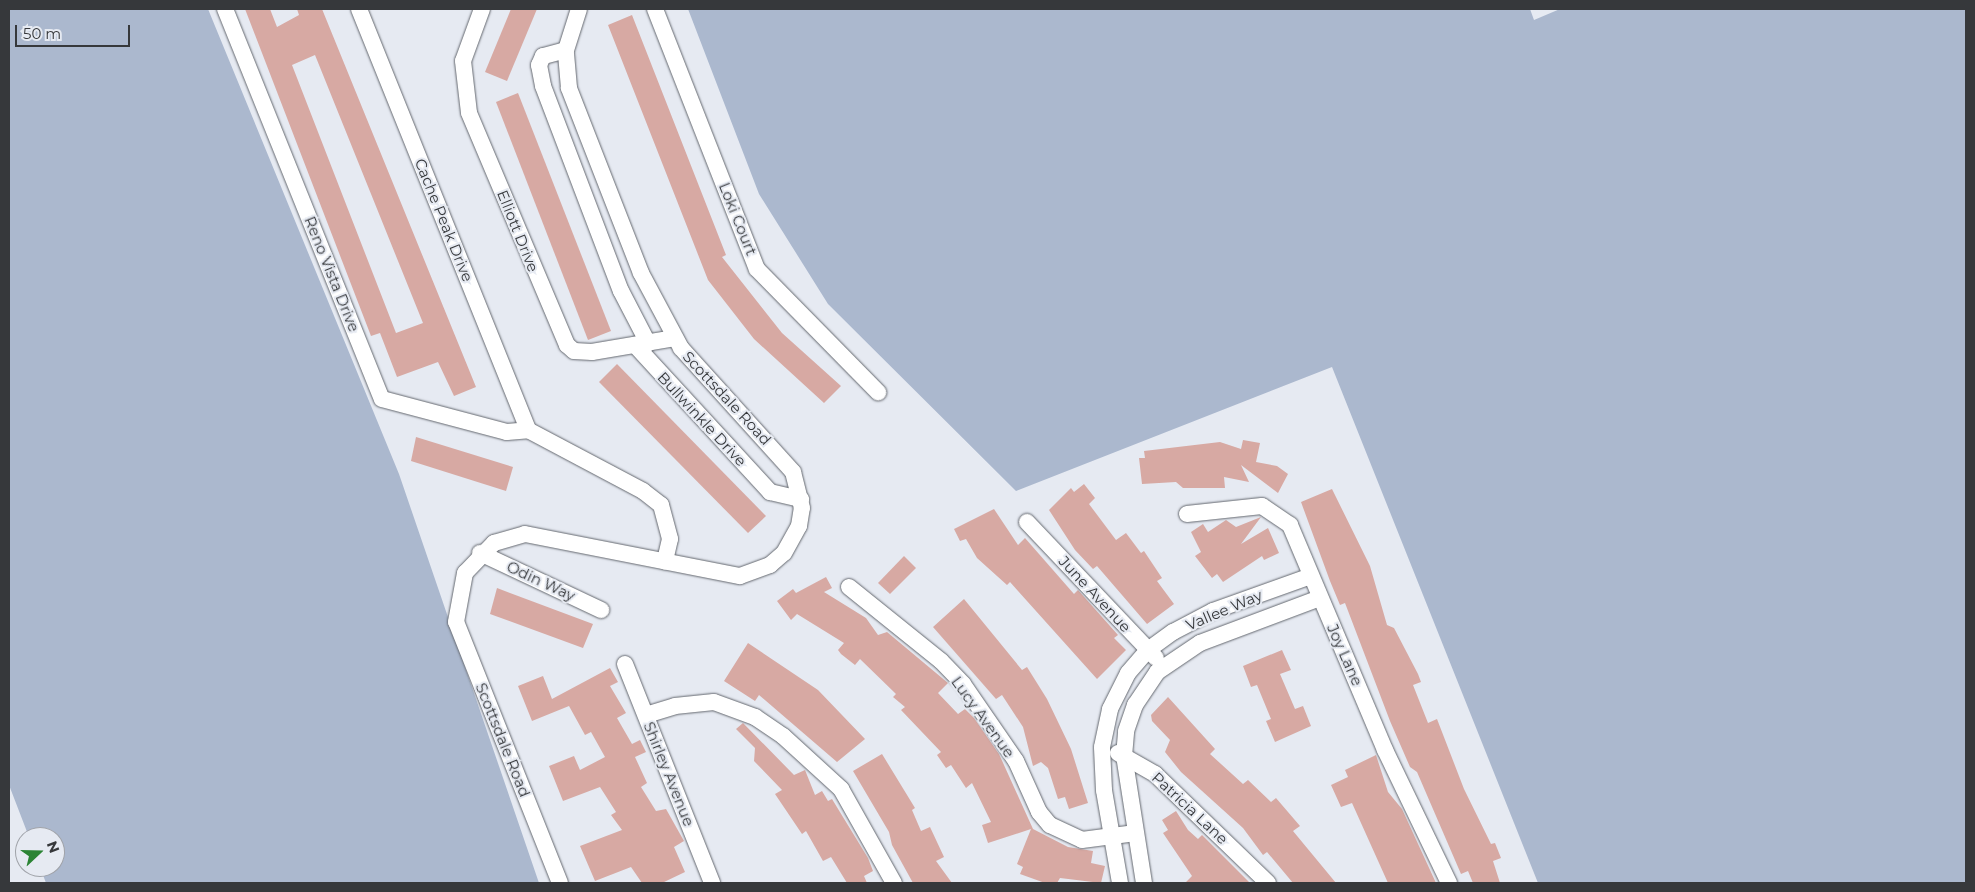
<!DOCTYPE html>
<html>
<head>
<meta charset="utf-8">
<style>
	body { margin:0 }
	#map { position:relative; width:1975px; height:892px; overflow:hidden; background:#e6eaf2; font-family:Montserrat,sans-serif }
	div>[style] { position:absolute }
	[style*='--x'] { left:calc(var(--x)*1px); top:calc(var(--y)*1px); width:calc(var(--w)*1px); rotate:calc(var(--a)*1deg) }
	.green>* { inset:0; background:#abb8ce }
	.building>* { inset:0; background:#d7a9a3 }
	.roads { filter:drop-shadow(0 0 1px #64686f) drop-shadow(0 0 1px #64686f) }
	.minor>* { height:16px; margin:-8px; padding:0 8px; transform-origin:8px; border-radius:8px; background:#fff }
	span { translate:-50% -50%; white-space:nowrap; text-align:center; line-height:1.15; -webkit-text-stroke:4px #e6eaf2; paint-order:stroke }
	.street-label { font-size:15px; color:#36383b }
	.frame { position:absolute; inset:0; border:10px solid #36383b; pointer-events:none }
	.north { position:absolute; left:15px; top:827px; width:50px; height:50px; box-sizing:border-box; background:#e6eaf2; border:1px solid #a0a3a9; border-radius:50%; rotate:69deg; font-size:14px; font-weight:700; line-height:20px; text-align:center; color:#36383b }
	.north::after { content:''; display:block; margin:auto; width:18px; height:22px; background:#2b8434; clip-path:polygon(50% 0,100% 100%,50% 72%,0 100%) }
	.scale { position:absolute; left:15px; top:25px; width:115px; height:22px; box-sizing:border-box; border:2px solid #36383b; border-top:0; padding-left:6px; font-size:15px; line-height:18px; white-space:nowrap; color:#36383b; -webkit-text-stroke:4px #e6eaf2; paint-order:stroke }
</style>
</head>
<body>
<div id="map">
	<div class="green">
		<div style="clip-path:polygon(9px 9px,208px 9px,399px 474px,539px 883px,46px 883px,40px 867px,55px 867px,55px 837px,29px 837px,9px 785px)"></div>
		<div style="clip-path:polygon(688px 9px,1530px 9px,1534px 20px,1560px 9px,1966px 9px,1966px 883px,1538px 883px,1332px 367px,1016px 491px,828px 304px,759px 194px)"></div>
	</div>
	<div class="building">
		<div style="clip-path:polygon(evenodd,245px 9px,270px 9px,277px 27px,299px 15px,297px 9px,322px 9px,476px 387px,454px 396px,438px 362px,397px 377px,380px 333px,371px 336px,245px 9px,315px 55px,423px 323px,396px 333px,292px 65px,315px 55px)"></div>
		<div style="clip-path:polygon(511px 9px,537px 9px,507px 81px,485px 72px)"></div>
		<div style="clip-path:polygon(632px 15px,726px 255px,722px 257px,782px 333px,841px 386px,824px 403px,754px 339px,708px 280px,608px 25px)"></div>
		<div style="clip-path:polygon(518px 93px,611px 331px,588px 340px,496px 102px)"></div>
		<div style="clip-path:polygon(617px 364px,766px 516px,748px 533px,599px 382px)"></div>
		<div style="clip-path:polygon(416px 437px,513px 467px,506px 491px,411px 461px)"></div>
		<div style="clip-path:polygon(1243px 440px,1260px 443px,1256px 462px,1277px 466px,1288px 474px,1278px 493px,1241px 465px,1249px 482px,1224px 477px,1225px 488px,1183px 488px,1176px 482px,1142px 484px,1139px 458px,1145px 458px,1144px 451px,1220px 442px,1241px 449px)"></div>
		<div style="clip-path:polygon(1084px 484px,1095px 498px,1089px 504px,1116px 540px,1126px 533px,1141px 553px,1144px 551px,1162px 578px,1157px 581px,1174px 604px,1147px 624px,1097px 566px,1093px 569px,1075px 550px,1049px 510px,1071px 488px,1074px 492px)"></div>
		<div style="clip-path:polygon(1332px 489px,1370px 566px,1387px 625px,1394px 628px,1418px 674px,1421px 682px,1413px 685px,1428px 723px,1437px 719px,1464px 789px,1491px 844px,1495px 843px,1501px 858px,1493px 861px,1500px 883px,1473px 883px,1468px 871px,1461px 874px,1417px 772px,1410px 767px,1390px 721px,1345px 603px,1340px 605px,1330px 581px,1301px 502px)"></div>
		<div style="clip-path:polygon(994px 509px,1018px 545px,1025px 538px,1074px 594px,1078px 590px,1118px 635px,1114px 638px,1126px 650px,1097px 679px,1010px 582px,1007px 585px,977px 558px,966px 539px,960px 541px,954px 529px)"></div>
		<div style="clip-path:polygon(1261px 517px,1241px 544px,1268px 528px,1279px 553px,1264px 560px,1262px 556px,1223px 582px,1217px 574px,1212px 578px,1195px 556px,1201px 552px,1191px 532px,1203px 524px,1208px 532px,1226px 520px,1236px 527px)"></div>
		<div style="clip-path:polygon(904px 556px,916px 568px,890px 594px,878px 583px)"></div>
		<div style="clip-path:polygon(826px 577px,832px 588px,824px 592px,866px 618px,878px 635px,887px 632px,948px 683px,938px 693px,958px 714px,965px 709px,974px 718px,999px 754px,1033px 829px,1068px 847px,1093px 851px,1091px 863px,1105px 866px,1101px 883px,1060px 878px,1057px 883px,1045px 883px,1020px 874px,1023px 867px,1017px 864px,1031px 829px,988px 843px,982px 825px,991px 822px,972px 783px,966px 788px,951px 765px,946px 768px,937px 755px,941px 752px,901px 710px,905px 707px,893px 697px,896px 694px,860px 659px,855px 665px,841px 654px,838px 650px,844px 643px,797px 614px,791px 620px,777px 601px,793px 589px,796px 593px)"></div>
		<div style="clip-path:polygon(497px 588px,593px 624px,583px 648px,490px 614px)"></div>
		<div style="clip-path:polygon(964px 599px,1022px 670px,1027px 667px,1047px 699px,1071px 749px,1088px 803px,1069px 809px,1065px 797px,1058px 799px,1048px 768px,1041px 762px,1033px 766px,1023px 727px,1002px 695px,996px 699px,933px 627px)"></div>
		<div style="clip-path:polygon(748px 643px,818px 690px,865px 739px,837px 762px,759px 695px,755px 701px,724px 681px)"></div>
		<div style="clip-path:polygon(1282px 650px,1291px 670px,1280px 674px,1295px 709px,1303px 706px,1311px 726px,1275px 742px,1266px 721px,1271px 719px,1257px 685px,1251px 687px,1243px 666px)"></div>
		<div style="clip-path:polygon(610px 668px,618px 682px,610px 686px,626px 713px,617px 718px,632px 744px,640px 740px,646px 752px,635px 757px,647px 783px,641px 787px,656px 811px,666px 809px,684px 841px,674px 847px,685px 872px,662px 883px,642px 883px,631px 867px,595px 881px,580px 846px,622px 830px,611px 815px,616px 812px,600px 787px,563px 801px,549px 766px,574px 756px,580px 770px,605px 757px,591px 732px,585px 735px,569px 706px,532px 721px,518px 686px,543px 676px,552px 699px)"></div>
		<div style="clip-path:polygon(1168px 697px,1215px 749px,1210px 754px,1243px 784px,1248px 780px,1271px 802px,1276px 798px,1300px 826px,1293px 831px,1336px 883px,1293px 883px,1267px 852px,1263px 855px,1243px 828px,1181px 772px,1165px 752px,1170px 740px,1152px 721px,1151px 715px)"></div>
		<div style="clip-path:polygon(743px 723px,794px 775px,805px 770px,815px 795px,822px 791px,828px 801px,832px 799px,868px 858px,873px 871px,864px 876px,867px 883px,847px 883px,831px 857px,823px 861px,806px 831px,802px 834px,775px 794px,782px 790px,754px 761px,755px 748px,736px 729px)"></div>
		<div style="clip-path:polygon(882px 754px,915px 808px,912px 810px,921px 831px,930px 827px,944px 857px,936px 861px,952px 883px,913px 883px,892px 845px,889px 832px,853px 771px)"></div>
		<div style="clip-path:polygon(1376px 755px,1388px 792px,1402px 809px,1436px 883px,1388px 883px,1352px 803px,1341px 807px,1331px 785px,1348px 777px,1345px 770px)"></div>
		<div style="clip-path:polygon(1176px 811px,1188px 830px,1198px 839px,1202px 835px,1250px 883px,1185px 883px,1192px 876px,1163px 833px,1168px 830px,1162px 820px)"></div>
	</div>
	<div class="roads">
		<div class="minor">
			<div style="--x:225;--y:9;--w:420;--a:68.1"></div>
			<div style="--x:382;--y:399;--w:129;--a:14.8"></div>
			<div style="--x:507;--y:432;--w:21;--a:-5"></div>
			<div style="--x:359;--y:9;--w:454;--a:68.1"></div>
			<div style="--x:482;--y:9;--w:55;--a:110.1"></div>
			<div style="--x:463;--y:61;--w:52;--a:83.4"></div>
			<div style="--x:469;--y:113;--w:252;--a:67.1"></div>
			<div style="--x:567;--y:345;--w:9;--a:41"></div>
			<div style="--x:574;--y:351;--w:18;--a:3"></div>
			<div style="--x:592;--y:352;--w:84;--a:-9.6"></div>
			<div style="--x:655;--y:9;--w:279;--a:68.6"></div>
			<div style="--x:757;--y:269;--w:173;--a:45.5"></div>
			<div style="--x:566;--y:50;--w:24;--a:165"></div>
			<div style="--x:543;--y:56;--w:10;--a:114"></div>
			<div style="--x:539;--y:65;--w:21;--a:79"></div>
			<div style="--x:543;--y:86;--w:219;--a:69.2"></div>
			<div style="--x:621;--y:291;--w:59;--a:62.6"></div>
			<div style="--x:635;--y:345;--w:200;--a:47.4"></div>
			<div style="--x:770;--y:492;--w:32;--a:13"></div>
			<div style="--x:528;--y:430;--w:130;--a:27.9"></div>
			<div style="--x:643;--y:491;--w:23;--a:38"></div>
			<div style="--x:661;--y:505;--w:35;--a:75"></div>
			<div style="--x:670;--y:539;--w:23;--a:103"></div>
			<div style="--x:1187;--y:514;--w:75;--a:-6.1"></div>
			<div style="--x:1262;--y:506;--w:34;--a:34"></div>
			<div style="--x:1290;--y:525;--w:244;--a:67.1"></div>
			<div style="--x:1385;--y:750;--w:148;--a:64.3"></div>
			<div style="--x:1027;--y:522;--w:187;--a:46.5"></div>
			<div style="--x:480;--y:553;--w:134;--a:25.2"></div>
			<div style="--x:849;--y:587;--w:118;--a:38.8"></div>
			<div style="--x:941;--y:661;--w:32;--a:46"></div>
			<div style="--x:963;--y:684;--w:93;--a:55.5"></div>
			<div style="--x:1016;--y:761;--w:56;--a:65.7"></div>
			<div style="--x:1039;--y:812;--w:17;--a:50"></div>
			<div style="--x:1050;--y:825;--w:35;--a:25"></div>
			<div style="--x:1082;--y:840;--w:54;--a:-7.4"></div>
			<div style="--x:625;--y:664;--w:236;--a:68.3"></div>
			<div style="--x:646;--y:715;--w:30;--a:-17"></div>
			<div style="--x:675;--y:706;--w:39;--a:-6"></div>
			<div style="--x:714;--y:702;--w:44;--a:20.1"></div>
			<div style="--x:755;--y:717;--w:34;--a:34"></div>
			<div style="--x:783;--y:736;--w:79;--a:42.4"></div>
			<div style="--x:841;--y:789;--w:108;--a:60.6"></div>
			<div style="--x:1118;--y:753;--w:43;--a:29.6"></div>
			<div style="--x:1155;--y:774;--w:157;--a:44"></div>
			<div style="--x:560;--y:883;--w:281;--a:-111.7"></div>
			<div style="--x:456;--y:622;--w:50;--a:-79.6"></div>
			<div style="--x:465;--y:573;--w:42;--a:-46"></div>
			<div style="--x:494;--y:543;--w:32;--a:-16"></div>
			<div style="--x:525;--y:534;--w:219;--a:11.1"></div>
			<div style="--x:740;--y:576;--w:32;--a:-20"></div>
			<div style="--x:770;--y:565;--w:18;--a:-41"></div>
			<div style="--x:784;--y:553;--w:31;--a:-61"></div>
			<div style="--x:799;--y:526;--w:18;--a:-81"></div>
			<div style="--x:802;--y:508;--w:37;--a:-104"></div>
			<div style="--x:793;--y:472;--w:167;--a:-132.1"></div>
			<div style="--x:681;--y:348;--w:85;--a:-118.1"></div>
			<div style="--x:641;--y:273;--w:199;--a:-111.3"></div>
			<div style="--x:569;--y:88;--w:38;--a:-95"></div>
			<div style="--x:566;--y:50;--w:43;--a:-72.4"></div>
			<div style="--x:1120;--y:883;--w:94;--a:-99.8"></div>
			<div style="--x:1104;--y:790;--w:43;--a:-92.7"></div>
			<div style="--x:1102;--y:747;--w:39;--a:-78"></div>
			<div style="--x:1110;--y:709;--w:40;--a:-63.4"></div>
			<div style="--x:1128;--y:673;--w:30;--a:-49"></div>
			<div style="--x:1148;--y:650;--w:31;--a:-36"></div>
			<div style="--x:1173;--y:632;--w:45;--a:-27.7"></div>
			<div style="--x:1213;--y:611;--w:104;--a:-19.7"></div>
			<div style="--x:1144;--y:883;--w:129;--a:-98.9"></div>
			<div style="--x:1124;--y:756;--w:25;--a:-85"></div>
			<div style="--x:1126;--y:731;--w:28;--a:-71"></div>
			<div style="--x:1135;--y:705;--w:40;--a:-56"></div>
			<div style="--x:1157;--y:672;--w:52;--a:-34"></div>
			<div style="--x:1200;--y:643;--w:128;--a:-20.6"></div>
		</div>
	</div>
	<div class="street-label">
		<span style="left:738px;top:219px;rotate:68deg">Loki Court</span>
		<span style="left:444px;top:220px;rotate:68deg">Cache Peak Drive</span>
		<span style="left:518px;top:231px;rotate:68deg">Elliott Drive</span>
		<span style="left:332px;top:274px;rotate:68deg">Reno Vista Drive</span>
		<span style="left:727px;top:398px;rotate:47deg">Scottsdale Road</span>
		<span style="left:702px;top:419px;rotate:47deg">Bullwinkle Drive</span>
		<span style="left:541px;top:581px;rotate:25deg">Odin Way</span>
		<span style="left:1095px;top:594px;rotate:47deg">June Avenue</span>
		<span style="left:1224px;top:610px;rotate:-23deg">Vallee Way</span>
		<span style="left:1345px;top:655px;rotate:66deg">Joy Lane</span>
		<span style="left:983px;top:717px;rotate:54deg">Lucy Avenue</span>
		<span style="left:503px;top:740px;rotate:68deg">Scottsdale Road</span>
		<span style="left:669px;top:774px;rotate:68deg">Shirley Avenue</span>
		<span style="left:1190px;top:808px;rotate:43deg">Patricia Lane</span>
	</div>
	<div class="frame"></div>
	<div class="north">N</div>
	<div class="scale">50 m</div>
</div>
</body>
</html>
